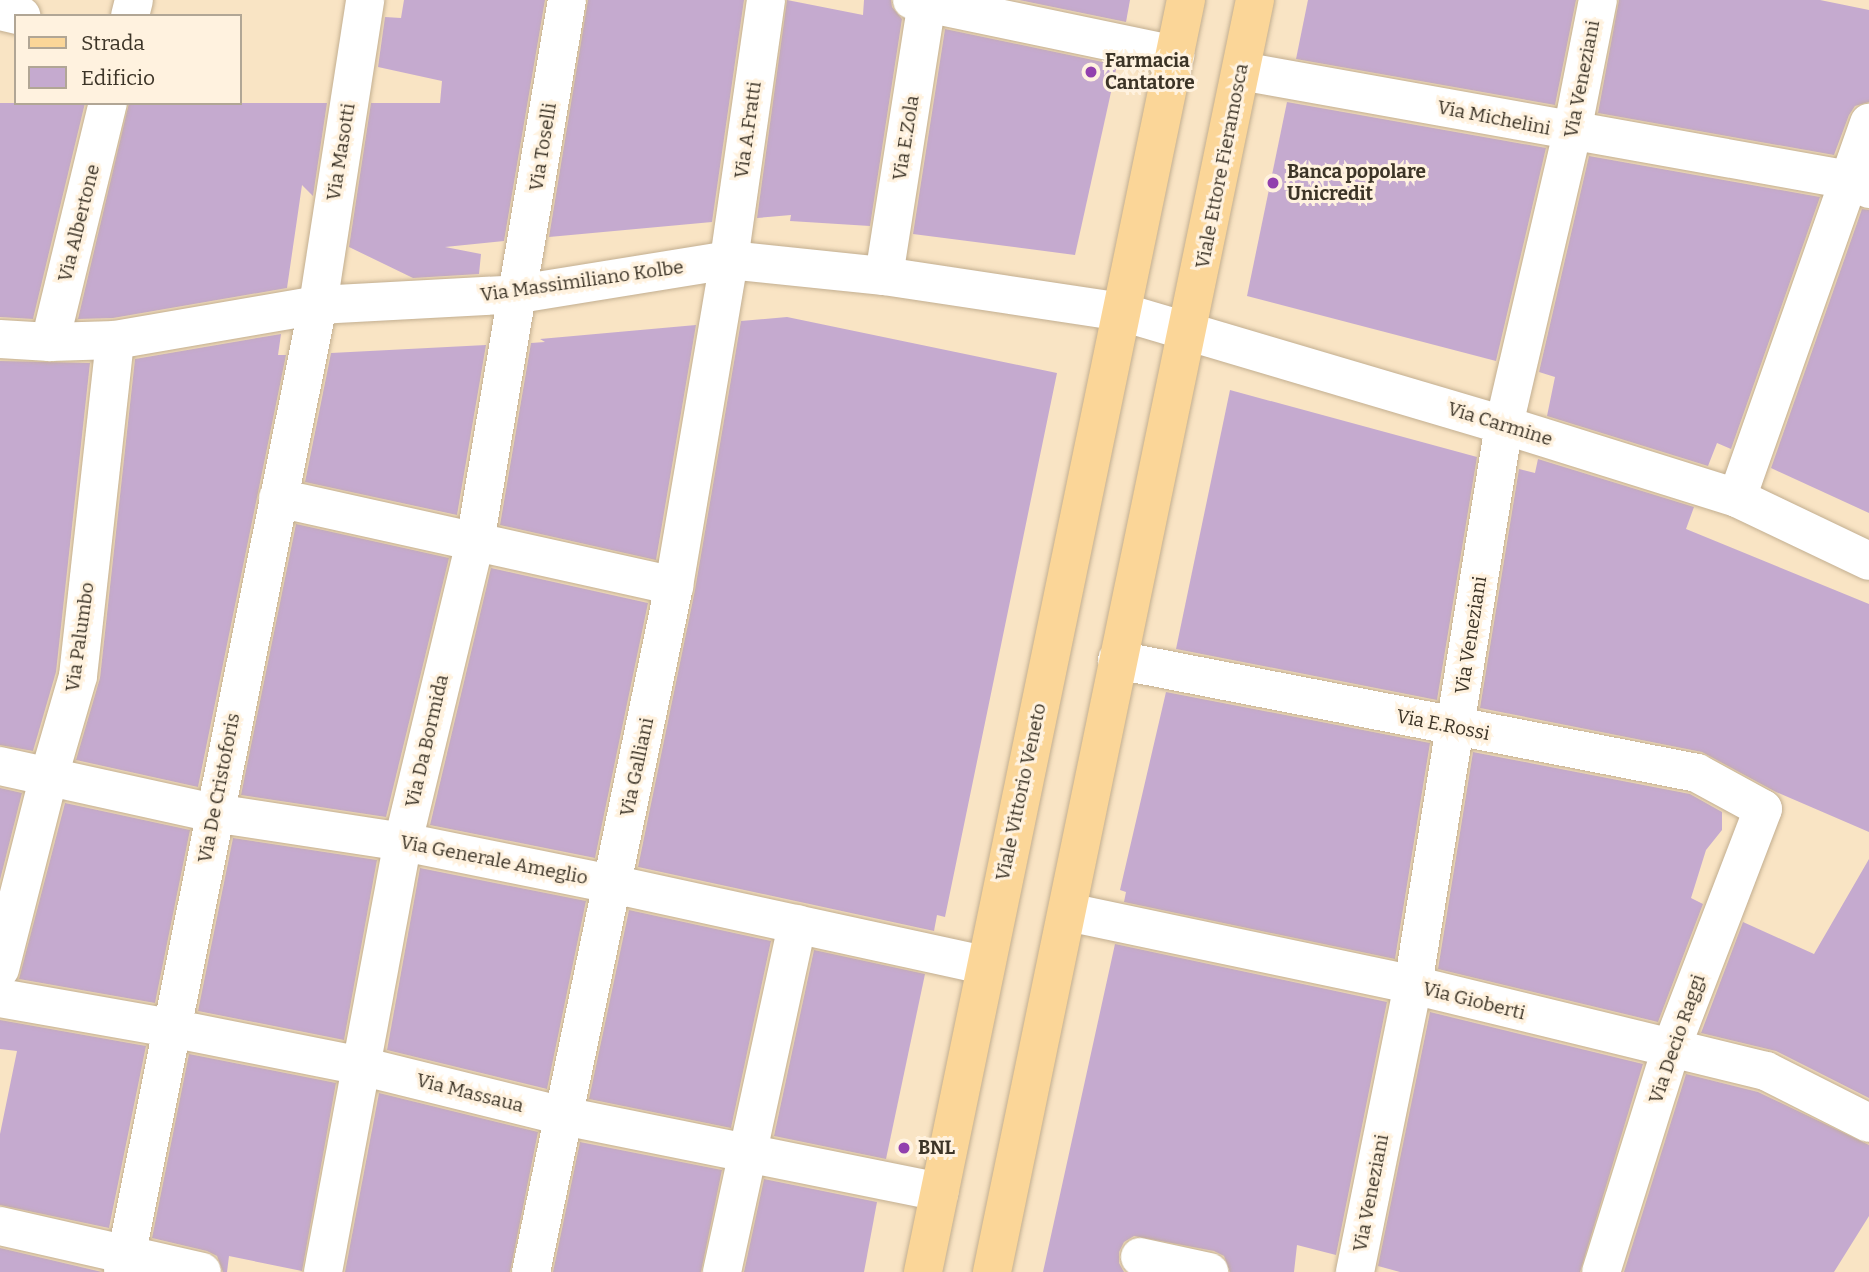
<!DOCTYPE html>
<html>
<head>
<meta charset="utf-8">
<style>
	body { margin:0 }
	#map { position:relative; width:1869px; height:1272px; overflow:hidden; background:#f9e4c4; font-family:Bitter,serif }
	div>[style] { position:absolute }
	[style*='--x'] { left:calc(var(--x)*1px); top:calc(var(--y)*1px); width:calc(var(--w)*1px); rotate:calc(var(--a)*1deg) }
	.building>* { inset:0; background:#c5aacf }
	.roads { filter:drop-shadow(0 0 2px #c2ae90) drop-shadow(0 0 2px #c2ae90) }
	.minor>* { height:38px; margin:-19px; padding:0 19px; transform-origin:19px; border-radius:19px; background:#fff }
	.major>* { height:38px; margin:-19px; padding:0 19px; transform-origin:19px; border-radius:19px; background:#fbd698 }
	.dots>* { width:19px; height:19px; translate:-50% -50%; box-sizing:border-box; border:4px solid #fff2df; border-radius:50% }
	span { translate:-50% -50%; white-space:nowrap; text-align:center; line-height:1.15; -webkit-text-stroke:6px #fff2df; paint-order:stroke }
	.poi-label { font-size:19px; color:#3c3427; font-weight:700 }
	.left { translate:0 -50%; text-align:left }
	.street-label { font-size:19px; color:#3c3427 }
	.legend { position:absolute; left:14px; top:14px; width:228px; height:91px; box-sizing:border-box; background:#fff2df; border:2px solid #b1a695; margin:0; padding:9px 12px; list-style:none; font-size:21px; color:#3c3427 }
	.legend li { display:flex; align-items:center; gap:14px; height:35px }
	.legend b { width:35px; border:2px solid #b1a695 }
</style>
</head>
<body>
<div id="map">
	<div class="building">
		<div style="clip-path:polygon(404px 0,545px 0,504px 241px,445px 247px,481px 254px,479px 274px,413px 278px,349px 247px,371px 103px,440px 103px,442px 81px,378px 67px,385px 17px,401px 18px)"></div>
		<div style="clip-path:polygon(588px 0,744px 0,712px 222px,549px 237px)"></div>
		<div style="clip-path:polygon(787px 0,863px 15px,864px 0,891px 0,892px 7px,902px 19px,870px 226px,790px 221px,791px 215px,757px 218px)"></div>
		<div style="clip-path:polygon(1019px 0,1130px 0,1126px 22px)"></div>
		<div style="clip-path:polygon(1308px 0,1576px 0,1555px 105px,1296px 59px)"></div>
		<div style="clip-path:polygon(1619px 0,1820px 0,1869px 10px,1869px 102px,1855px 106px,1849px 115px,1834px 155px,1598px 113px)"></div>
		<div style="clip-path:polygon(945px 29px,1117px 65px,1075px 255px,913px 234px)"></div>
		<div style="clip-path:polygon(1287px 102px,1546px 148px,1496px 361px,1247px 296px)"></div>
		<div style="clip-path:polygon(0 103px,85px 103px,33px 319px,0 317px)"></div>
		<div style="clip-path:polygon(129px 103px,327px 103px,313px 196px,302px 185px,287px 288px,113px 318px,78px 319px)"></div>
		<div style="clip-path:polygon(1589px 156px,1820px 197px,1731px 449px,1717px 443px,1708px 466px,1547px 416px,1555px 377px,1539px 372px)"></div>
		<div style="clip-path:polygon(1862px 209px,1869px 210px,1869px 513px,1771px 468px)"></div>
		<div style="clip-path:polygon(787px 317px,1057px 373px,945px 917px,937px 915px,934px 931px,638px 867px,695px 590px,741px 321px)"></div>
		<div style="clip-path:polygon(696px 325px,656px 560px,500px 525px,531px 343px,545px 342px,540px 339px)"></div>
		<div style="clip-path:polygon(281px 334px,278px 355px,286px 355px,198px 787px,76px 760px,100px 678px,135px 359px)"></div>
		<div style="clip-path:polygon(486px 345px,457px 515px,305px 482px,331px 353px)"></div>
		<div style="clip-path:polygon(0 361px,90px 363px,56px 672px,33px 751px,0 745px)"></div>
		<div style="clip-path:polygon(1230px 390px,1477px 457px,1437px 700px,1176px 649px)"></div>
		<div style="clip-path:polygon(1538px 459px,1694px 507px,1686px 529px,1869px 604px,1869px 832px,1776px 792px,1702px 752px,1480px 708px,1519px 469px,1535px 473px)"></div>
		<div style="clip-path:polygon(296px 524px,449px 558px,386px 817px,241px 795px)"></div>
		<div style="clip-path:polygon(491px 568px,648px 603px,595px 858px,430px 825px)"></div>
		<div style="clip-path:polygon(1166px 692px,1430px 743px,1395px 959px,1124px 902px,1126px 892px,1120px 890px)"></div>
		<div style="clip-path:polygon(1473px 752px,1690px 794px,1722px 812px,1722px 830px,1706px 850px,1691px 898px,1703px 904px,1658px 1022px,1438px 969px)"></div>
		<div style="clip-path:polygon(0 788px,22px 793px,0 880px)"></div>
		<div style="clip-path:polygon(65px 803px,190px 830px,155px 1003px,19px 979px)"></div>
		<div style="clip-path:polygon(233px 838px,377px 860px,344px 1040px,198px 1011px)"></div>
		<div style="clip-path:polygon(1869px 859px,1869px 1098px,1776px 1051px,1701px 1033px,1743px 922px,1814px 954px)"></div>
		<div style="clip-path:polygon(420px 868px,586px 901px,547px 1089px,387px 1050px)"></div>
		<div style="clip-path:polygon(629px 910px,771px 941px,731px 1128px,589px 1099px)"></div>
		<div style="clip-path:polygon(1115px 944px,1387px 1002px,1336px 1255px,1297px 1245px,1294px 1272px,1230px 1272px,1224px 1256px,1214px 1251px,1134px 1236px,1124px 1242px,1119px 1252px,1119px 1263px,1124px 1272px,1043px 1272px)"></div>
		<div style="clip-path:polygon(814px 950px,925px 974px,886px 1159px,774px 1136px)"></div>
		<div style="clip-path:polygon(1430px 1012px,1643px 1064px,1580px 1272px,1400px 1272px,1378px 1266px)"></div>
		<div style="clip-path:polygon(0 1020px,146px 1046px,109px 1228px,0 1205px,0 1134px,17px 1051px,0 1049px)"></div>
		<div style="clip-path:polygon(189px 1054px,336px 1083px,302px 1271px,229px 1256px,227px 1272px,223px 1272px,217px 1256px,207px 1251px,152px 1238px)"></div>
		<div style="clip-path:polygon(1686px 1074px,1758px 1092px,1869px 1145px,1869px 1216px,1834px 1272px,1624px 1272px)"></div>
		<div style="clip-path:polygon(379px 1093px,538px 1132px,510px 1272px,345px 1272px)"></div>
		<div style="clip-path:polygon(580px 1142px,722px 1170px,701px 1272px,553px 1272px)"></div>
		<div style="clip-path:polygon(764px 1179px,877px 1202px,864px 1272px,744px 1272px)"></div>
		<div style="clip-path:polygon(0 1248px,102px 1272px,0 1272px)"></div>
	</div>
	<div class="roads">
		<div class="minor">
			<div style="--x:912;--y:0;--w:269;--a:11.8"></div>
			<div style="--x:0;--y:11;--w:22;--a:13"></div>
			<div style="--x:130;--y:16;--w:16;--a:-76"></div>
			<div style="--x:1241;--y:71;--w:618;--a:10.16"></div>
			<div style="--x:1849;--y:180;--w:22;--a:24"></div>
			<div style="--x:884;--y:276;--w:279;--a:-81.1"></div>
			<div style="--x:0;--y:339;--w:50;--a:3.4"></div>
			<div style="--x:50;--y:342;--w:65;--a:-1.8"></div>
			<div style="--x:115;--y:340;--w:206;--a:-9.8"></div>
			<div style="--x:318;--y:305;--w:201;--a:-3.1"></div>
			<div style="--x:519;--y:294;--w:213;--a:-9.2"></div>
			<div style="--x:729;--y:260;--w:156;--a:5.9"></div>
			<div style="--x:884;--y:276;--w:241;--a:8.6"></div>
			<div style="--x:1122;--y:312;--w:398;--a:16.5"></div>
			<div style="--x:1504;--y:425;--w:244;--a:17.4"></div>
			<div style="--x:1737;--y:498;--w:146;--a:25.5"></div>
			<div style="--x:50;--y:342;--w:246;--a:-76.4"></div>
			<div style="--x:278;--y:498;--w:406;--a:12.5"></div>
			<div style="--x:1737;--y:498;--w:398;--a:-70.6"></div>
			<div style="--x:1117;--y:660;--w:591;--a:11.02"></div>
			<div style="--x:1697;--y:773;--w:75;--a:28.6"></div>
			<div style="--x:1763;--y:809;--w:257;--a:111"></div>
			<div style="--x:1671;--y:1049;--w:234;--a:107.4"></div>
			<div style="--x:0;--y:766;--w:219;--a:12.4"></div>
			<div style="--x:214;--y:813;--w:191;--a:8.7"></div>
			<div style="--x:403;--y:842;--w:213;--a:11.4"></div>
			<div style="--x:612;--y:884;--w:382;--a:12.3"></div>
			<div style="--x:1068;--y:912;--w:353;--a:11.9"></div>
			<div style="--x:1413;--y:985;--w:363;--a:13.7"></div>
			<div style="--x:1766;--y:1071;--w:115;--a:26.8"></div>
			<div style="--x:0;--y:969;--w:199;--a:-75.8"></div>
			<div style="--x:49;--y:776;--w:104;--a:-73.8"></div>
			<div style="--x:78;--y:676;--w:338;--a:-83.7"></div>
			<div style="--x:0;--y:998;--w:174;--a:10"></div>
			<div style="--x:171;--y:1028;--w:194;--a:11.3"></div>
			<div style="--x:361;--y:1066;--w:208;--a:13.9"></div>
			<div style="--x:563;--y:1116;--w:384;--a:11.4"></div>
			<div style="--x:0;--y:1226;--w:207;--a:12.8"></div>
			<div style="--x:1140;--y:1257;--w:71;--a:12.3"></div>
			<div style="--x:123;--y:1272;--w:986;--a:-78.6"></div>
			<div style="--x:318;--y:305;--w:309;--a:-81.2"></div>
			<div style="--x:323;--y:1272;--w:437;--a:-79.5"></div>
			<div style="--x:403;--y:842;--w:309;--a:-76.5"></div>
			<div style="--x:475;--y:542;--w:550;--a:-80.37"></div>
			<div style="--x:531;--y:1272;--w:701;--a:-78.23"></div>
			<div style="--x:674;--y:586;--w:331;--a:-80.4"></div>
			<div style="--x:729;--y:260;--w:263;--a:-81.9"></div>
			<div style="--x:722;--y:1272;--w:356;--a:-77.8"></div>
			<div style="--x:1355;--y:1272;--w:293;--a:-78.6"></div>
			<div style="--x:1413;--y:985;--w:567;--a:-80.77"></div>
			<div style="--x:1504;--y:425;--w:301;--a:-76.9"></div>
			<div style="--x:1572;--y:132;--w:135;--a:-78.9"></div>
		</div>
		<div class="major">
			<div style="--x:923;--y:1272;--w:1299;--a:-78.32"></div>
			<div style="--x:992;--y:1272;--w:1299;--a:-78.32"></div>
		</div>
	</div>
	<div class="dots">
		<div style="left:1091px;top:72px;background:#9240ae"></div>
		<div style="left:1273px;top:183px;background:#9240ae"></div>
		<div style="left:904px;top:1148px;background:#9240ae"></div>
	</div>
	<div class="poi-label">
		<span class="left" style="left:1105px;top:72px">Farmacia<br>Cantatore</span>
		<span class="left" style="left:1287px;top:183px">Banca popolare<br>Unicredit</span>
		<span class="left" style="left:918px;top:1148px">BNL</span>
	</div>
	<div class="street-label">
		<span style="left:1582px;top:79px;rotate:-79deg">Via Veneziani</span>
		<span style="left:1494px;top:118px;rotate:11deg">Via Michelini</span>
		<span style="left:748px;top:130px;rotate:-82deg">Via A.Fratti</span>
		<span style="left:906px;top:138px;rotate:-81deg">Via E.Zola</span>
		<span style="left:543px;top:147px;rotate:-81deg">Via Toselli</span>
		<span style="left:341px;top:152px;rotate:-81deg">Via Masotti</span>
		<span style="left:1222px;top:166px;rotate:-79deg">Viale Ettore Fieramosca</span>
		<span style="left:79px;top:223px;rotate:-76deg">Via Albertone</span>
		<span style="left:582px;top:281px;rotate:-8deg">Via Massimiliano Kolbe</span>
		<span style="left:1500px;top:424px;rotate:17deg">Via Carmine</span>
		<span style="left:1471px;top:635px;rotate:-81deg">Via Veneziani</span>
		<span style="left:80px;top:637px;rotate:-82deg">Via Palumbo</span>
		<span style="left:1443px;top:725px;rotate:11deg">Via E.Rossi</span>
		<span style="left:427px;top:741px;rotate:-77deg">Via Da Bormida</span>
		<span style="left:637px;top:767px;rotate:-78deg">Via Galliani</span>
		<span style="left:219px;top:788px;rotate:-79deg">Via De Cristoforis</span>
		<span style="left:1021px;top:792px;rotate:-78deg">Viale Vittorio Veneto</span>
		<span style="left:494px;top:860px;rotate:11deg">Via Generale Ameglio</span>
		<span style="left:1474px;top:1001px;rotate:14deg">Via Gioberti</span>
		<span style="left:1677px;top:1039px;rotate:-71deg">Via Decio Raggi</span>
		<span style="left:470px;top:1093px;rotate:14deg">Via Massaua</span>
		<span style="left:1371px;top:1193px;rotate:-79deg">Via Veneziani</span>
	</div>
	<ul class="legend">
	<li><b style="height:9px;background:#fbd698"></b>Strada</li>
	<li><b style="height:19px;background:#c5aacf"></b>Edificio</li>
	</ul>
</div>
</body>
</html>
